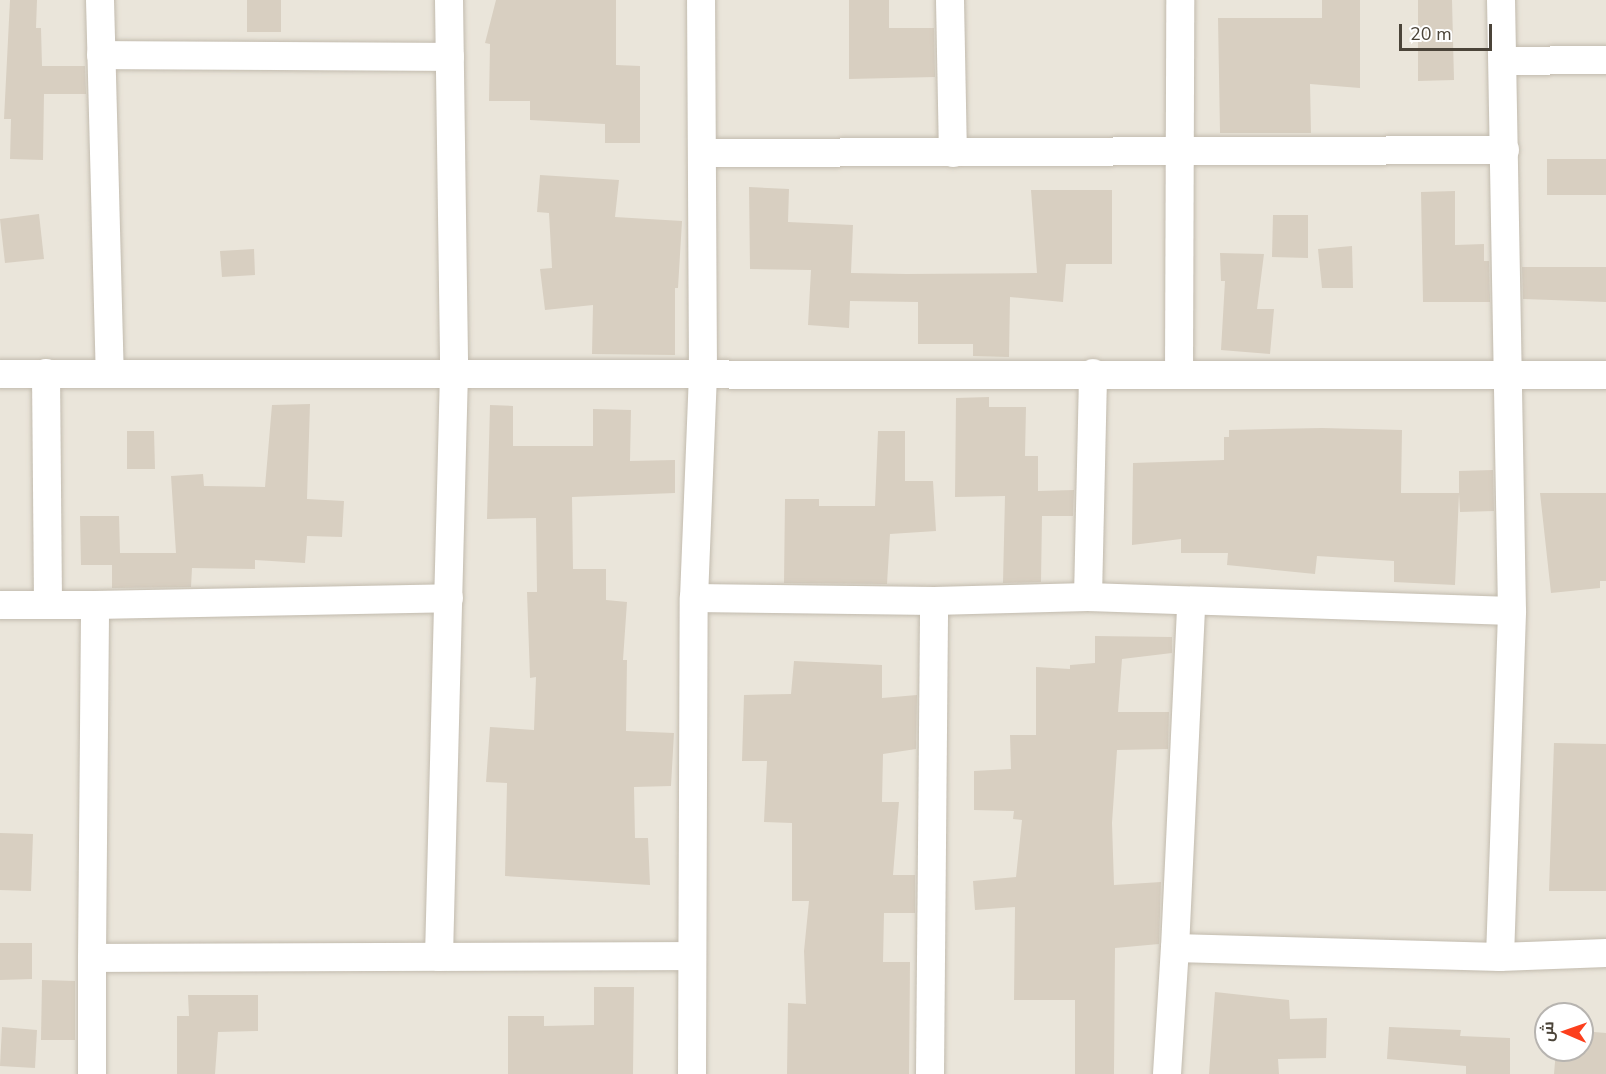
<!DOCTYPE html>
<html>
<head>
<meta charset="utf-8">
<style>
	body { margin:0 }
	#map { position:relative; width:1606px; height:1074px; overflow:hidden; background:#f6f3ec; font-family:"Nunito Sans",Cairo,sans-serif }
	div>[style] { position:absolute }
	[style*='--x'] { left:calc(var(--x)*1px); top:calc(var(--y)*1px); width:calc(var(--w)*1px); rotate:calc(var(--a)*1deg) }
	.residential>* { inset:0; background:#eae5da }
	.building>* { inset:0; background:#d8cfc1 }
	.roads { filter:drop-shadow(0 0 2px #c2bbae) drop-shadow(0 0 2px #c2bbae) }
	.minor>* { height:28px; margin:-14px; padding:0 14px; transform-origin:14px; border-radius:14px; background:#fff }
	span { translate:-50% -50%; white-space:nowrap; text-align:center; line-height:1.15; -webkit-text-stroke:5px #fff; paint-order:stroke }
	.north { position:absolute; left:1534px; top:1002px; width:60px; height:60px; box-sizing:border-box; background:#fff; border:2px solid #b7b4b0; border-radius:50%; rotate:272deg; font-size:16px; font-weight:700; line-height:24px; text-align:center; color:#4b4439 }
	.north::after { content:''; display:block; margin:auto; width:21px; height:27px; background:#fc3f1d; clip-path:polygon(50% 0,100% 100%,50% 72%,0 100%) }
	.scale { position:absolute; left:1399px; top:24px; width:93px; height:27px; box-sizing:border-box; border:3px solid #4b4439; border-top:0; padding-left:8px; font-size:18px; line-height:21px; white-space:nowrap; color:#4b4439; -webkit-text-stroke:4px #fff; paint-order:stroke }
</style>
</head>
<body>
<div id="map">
	<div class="residential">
		<div style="clip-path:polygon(evenodd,0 0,1606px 0,1606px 1074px,0 1074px,0 0,1546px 1014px,1582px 1014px,1582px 1050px,1546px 1050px,1546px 1014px)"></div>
	</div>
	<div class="building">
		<div style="clip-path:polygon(10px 0,37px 0,36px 28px,41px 28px,42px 66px,85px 66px,86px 94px,44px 94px,43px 160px,10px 159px,11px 119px,4px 119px)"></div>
		<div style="clip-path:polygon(247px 0,281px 0,281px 32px,247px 32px)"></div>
		<div style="clip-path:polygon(496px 0,616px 0,616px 65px,640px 66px,640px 143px,605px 143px,605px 124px,530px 120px,530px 101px,489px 101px,490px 44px,485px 43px)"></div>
		<div style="clip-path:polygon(849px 0,889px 0,889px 28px,934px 28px,935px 77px,849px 79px)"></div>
		<div style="clip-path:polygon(1322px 0,1360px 0,1360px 88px,1310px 84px,1311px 133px,1220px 133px,1218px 18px,1322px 18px)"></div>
		<div style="clip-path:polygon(1418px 0,1452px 0,1454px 80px,1418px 81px)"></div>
		<div style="clip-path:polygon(1547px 159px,1606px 159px,1606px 195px,1547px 195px)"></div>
		<div style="clip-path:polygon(540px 175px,619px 180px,615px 217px,682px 221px,678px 288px,675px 288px,675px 355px,592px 354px,593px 305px,545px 310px,540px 269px,552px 268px,549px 213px,537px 212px)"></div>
		<div style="clip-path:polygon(749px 187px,789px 189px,788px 222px,853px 225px,851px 273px,906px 274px,1037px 273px,1031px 190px,1112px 190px,1112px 264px,1066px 264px,1063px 302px,1010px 297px,1009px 357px,973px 356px,973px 344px,918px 344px,918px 302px,850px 301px,849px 328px,808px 325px,811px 270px,750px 269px)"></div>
		<div style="clip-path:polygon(1455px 191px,1455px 245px,1484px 244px,1484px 261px,1489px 261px,1490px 302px,1423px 302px,1421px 192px)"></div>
		<div style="clip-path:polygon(39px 214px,44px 259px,5px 263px,0 219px)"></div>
		<div style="clip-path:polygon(1273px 215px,1308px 215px,1308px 258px,1272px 257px)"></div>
		<div style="clip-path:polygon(1352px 246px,1353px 288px,1322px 288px,1318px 249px)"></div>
		<div style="clip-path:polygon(254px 249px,255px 275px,222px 277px,220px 251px)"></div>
		<div style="clip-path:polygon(1220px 253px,1264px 254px,1257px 309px,1274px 309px,1270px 354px,1221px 350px,1225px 281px,1221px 281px)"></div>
		<div style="clip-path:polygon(1522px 267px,1606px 267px,1606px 302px,1523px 299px)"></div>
		<div style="clip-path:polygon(989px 397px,989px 407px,1026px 407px,1025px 456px,1038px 456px,1038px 491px,1074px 490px,1073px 516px,1042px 516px,1041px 582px,1003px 583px,1005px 496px,955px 497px,956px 398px)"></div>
		<div style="clip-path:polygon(310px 404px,307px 499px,344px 501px,342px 537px,307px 536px,305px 563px,255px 560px,255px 569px,192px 568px,191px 587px,112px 588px,112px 565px,81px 565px,80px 516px,119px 516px,120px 553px,176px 553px,171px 476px,203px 474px,204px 486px,265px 487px,272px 405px)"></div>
		<div style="clip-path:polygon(490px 405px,513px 406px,513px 446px,593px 446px,593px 409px,631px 410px,630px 461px,675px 460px,675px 493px,572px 497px,573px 569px,606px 569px,606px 600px,627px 602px,623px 660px,627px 660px,626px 731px,674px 733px,671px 786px,634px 787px,635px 838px,648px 838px,650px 885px,505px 876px,507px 783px,486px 782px,490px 727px,534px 730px,536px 677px,530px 678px,527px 592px,537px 592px,536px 518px,487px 519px)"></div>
		<div style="clip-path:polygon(1322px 428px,1402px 430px,1401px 493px,1459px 493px,1459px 471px,1493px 470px,1494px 511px,1460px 512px,1459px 494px,1455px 585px,1394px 582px,1394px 561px,1317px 556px,1315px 574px,1227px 565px,1228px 553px,1181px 553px,1181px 539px,1132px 545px,1133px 463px,1224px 460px,1224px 437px,1229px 437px,1229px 430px)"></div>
		<div style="clip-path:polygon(127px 431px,154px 431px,155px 469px,127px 469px)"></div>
		<div style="clip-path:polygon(878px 431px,905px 431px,905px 481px,933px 481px,936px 531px,890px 534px,887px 584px,784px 583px,785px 499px,819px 499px,819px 506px,875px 506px)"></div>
		<div style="clip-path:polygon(1540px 493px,1606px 493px,1606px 581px,1600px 581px,1600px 588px,1551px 593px)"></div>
		<div style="clip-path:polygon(1095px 636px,1172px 637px,1172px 653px,1122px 659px,1118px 712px,1169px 712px,1168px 749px,1117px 750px,1112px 823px,1114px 885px,1161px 882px,1159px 944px,1115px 948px,1114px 1074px,1075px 1074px,1075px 1000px,1014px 1000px,1015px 907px,975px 910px,973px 881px,1016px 877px,1022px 820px,1013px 819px,1014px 811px,974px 810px,974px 771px,1011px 769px,1010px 735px,1036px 735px,1036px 667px,1070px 669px,1070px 665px,1095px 663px)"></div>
		<div style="clip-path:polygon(794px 661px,882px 665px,882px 698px,917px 695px,916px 749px,883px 754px,882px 802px,899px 802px,893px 875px,915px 875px,915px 913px,884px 913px,883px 962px,910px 962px,909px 1074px,787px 1074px,788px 1003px,806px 1004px,804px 951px,809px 901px,792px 901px,792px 823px,764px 822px,767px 761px,742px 761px,744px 695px,791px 694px)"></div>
		<div style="clip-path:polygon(1554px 743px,1606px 744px,1606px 891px,1549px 891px)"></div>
		<div style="clip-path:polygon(0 833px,33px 834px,31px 891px,0 890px)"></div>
		<div style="clip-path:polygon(0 943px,32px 943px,32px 979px,0 980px)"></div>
		<div style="clip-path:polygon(42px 980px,75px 981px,75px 1040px,41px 1040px)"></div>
		<div style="clip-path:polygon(594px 987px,634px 987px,633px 1074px,508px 1074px,508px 1016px,544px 1016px,544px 1026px,594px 1025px)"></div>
		<div style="clip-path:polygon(1215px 992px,1289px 1000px,1290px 1019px,1327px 1018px,1326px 1058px,1278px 1059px,1279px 1074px,1209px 1074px)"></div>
		<div style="clip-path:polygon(188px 995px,258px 995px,258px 1031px,218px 1032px,215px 1074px,177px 1074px,177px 1016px,189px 1016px)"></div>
		<div style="clip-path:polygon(2px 1027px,37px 1030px,35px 1068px,0 1066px)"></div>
		<div style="clip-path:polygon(1389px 1027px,1461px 1030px,1460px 1036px,1510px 1038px,1510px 1074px,1466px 1074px,1466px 1066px,1387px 1059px)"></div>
		<div style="clip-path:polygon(1582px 1031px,1606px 1033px,1606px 1074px,1554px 1074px,1556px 1050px,1582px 1050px)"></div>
	</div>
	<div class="roads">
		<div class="minor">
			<div style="--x:100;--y:0;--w:371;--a:88.5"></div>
			<div style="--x:449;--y:0;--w:372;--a:89.2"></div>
			<div style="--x:454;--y:372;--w:585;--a:91.47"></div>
			<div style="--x:439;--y:957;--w:252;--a:-0.2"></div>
			<div style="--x:950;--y:0;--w:153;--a:88.9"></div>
			<div style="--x:101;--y:55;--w:349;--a:0.3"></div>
			<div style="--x:1503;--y:61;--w:103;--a:-0.6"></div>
			<div style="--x:705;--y:153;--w:800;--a:-0.21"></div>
			<div style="--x:1179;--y:372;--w:372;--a:-89.8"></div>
			<div style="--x:46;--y:373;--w:232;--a:89.5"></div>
			<div style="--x:0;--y:374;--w:1606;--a:0.04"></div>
			<div style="--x:1088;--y:597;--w:224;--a:-88.7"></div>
			<div style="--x:694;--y:598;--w:240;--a:0.7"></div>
			<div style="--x:934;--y:601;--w:154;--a:-1.5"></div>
			<div style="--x:1088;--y:597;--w:424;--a:1.9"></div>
			<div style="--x:0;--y:605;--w:95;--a:0"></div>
			<div style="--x:1175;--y:948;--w:345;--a:-87.3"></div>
			<div style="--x:1500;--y:957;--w:346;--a:-88"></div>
			<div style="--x:1512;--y:611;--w:611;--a:-91.03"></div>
			<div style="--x:92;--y:958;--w:353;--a:-89.5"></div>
			<div style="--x:95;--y:605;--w:354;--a:-1.1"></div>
			<div style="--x:92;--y:1074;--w:116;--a:-90"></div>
			<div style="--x:92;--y:958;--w:347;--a:-0.2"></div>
			<div style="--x:692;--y:1074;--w:476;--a:-89.8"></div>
			<div style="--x:694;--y:598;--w:224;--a:-87.7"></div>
			<div style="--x:703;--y:374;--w:374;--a:-90.3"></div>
			<div style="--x:930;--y:1074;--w:473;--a:-89.5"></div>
			<div style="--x:1167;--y:1074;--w:126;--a:-86.4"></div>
			<div style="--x:1175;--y:948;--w:325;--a:1.6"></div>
			<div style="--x:1500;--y:957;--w:106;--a:-2.2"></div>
		</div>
	</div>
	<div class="north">ش</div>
	<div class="scale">20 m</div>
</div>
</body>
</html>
